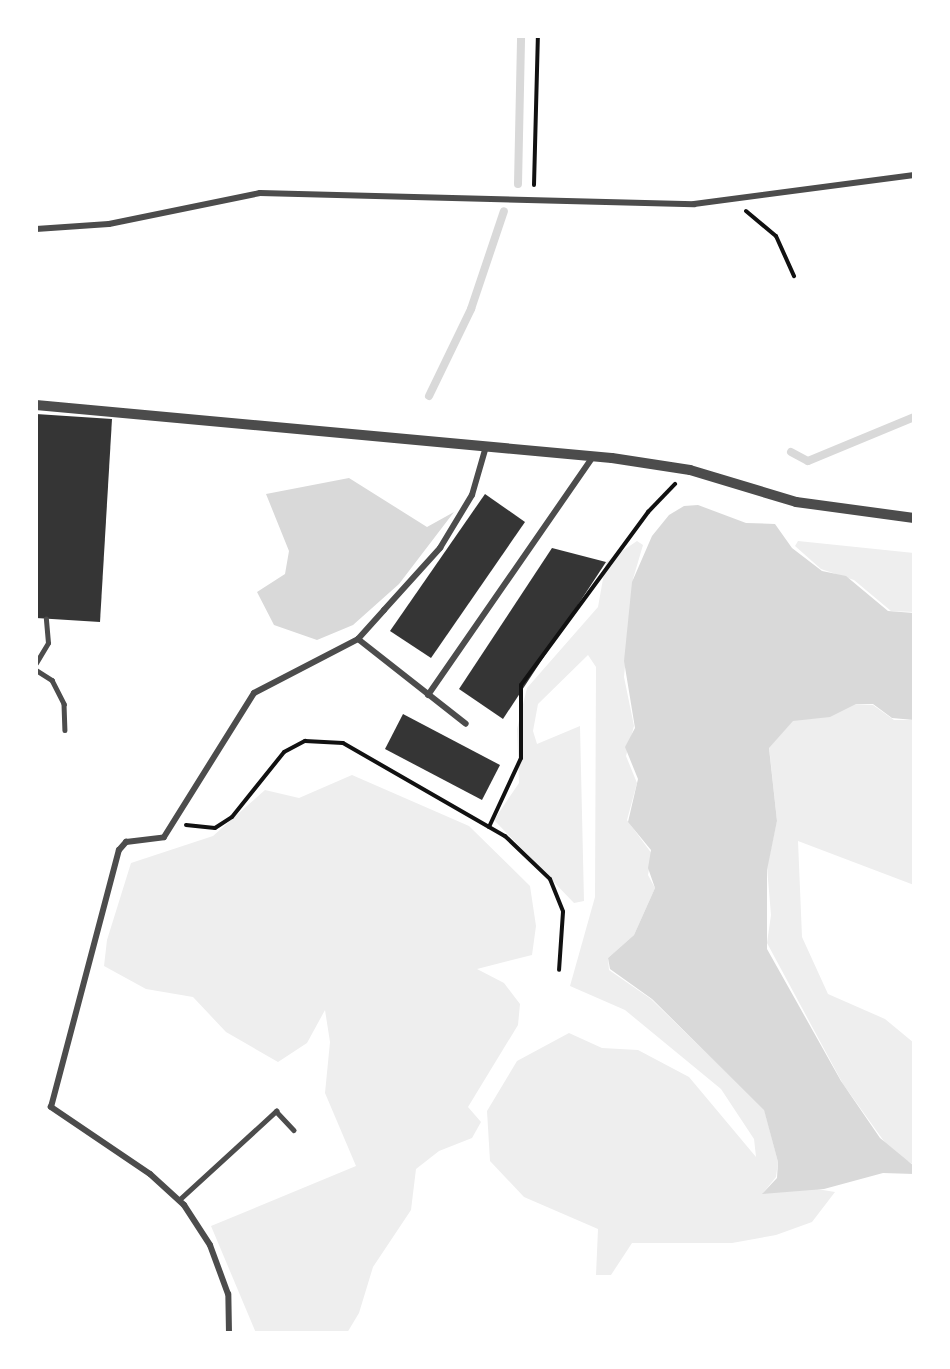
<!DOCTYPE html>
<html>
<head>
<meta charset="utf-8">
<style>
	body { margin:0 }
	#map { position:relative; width:950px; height:1369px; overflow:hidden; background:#fff; font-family:Spectral,serif }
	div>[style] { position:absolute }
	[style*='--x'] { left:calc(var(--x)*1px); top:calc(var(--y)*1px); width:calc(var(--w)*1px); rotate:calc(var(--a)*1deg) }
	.green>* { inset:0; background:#eee }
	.water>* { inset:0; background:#d9d9d9 }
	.stream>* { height:8px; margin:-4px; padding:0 4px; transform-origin:4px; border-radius:4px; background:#d9d9d9 }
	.building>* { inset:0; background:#353535 }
	.path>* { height:4px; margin:-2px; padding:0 2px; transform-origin:2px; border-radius:2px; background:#111 }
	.service>* { height:4.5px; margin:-2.25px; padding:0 2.25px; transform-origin:2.25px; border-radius:2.25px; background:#4c4c4c }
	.minor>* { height:6px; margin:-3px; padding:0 3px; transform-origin:3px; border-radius:3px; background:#4c4c4c }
	.tertiary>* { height:10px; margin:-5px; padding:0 5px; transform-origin:5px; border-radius:5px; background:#4c4c4c }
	span { translate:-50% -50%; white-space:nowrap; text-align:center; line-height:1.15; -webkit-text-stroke:6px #fff; paint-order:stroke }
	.frame { position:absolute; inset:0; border:38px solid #fff; pointer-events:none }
</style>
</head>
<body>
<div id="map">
	<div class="green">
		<div style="clip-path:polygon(637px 541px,643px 545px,633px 579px,624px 677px,634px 726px,626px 756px,637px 783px,627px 820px,652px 854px,648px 875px,655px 888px,634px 935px,608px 958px,609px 970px,651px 999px,764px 1109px,778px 1162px,776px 1177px,763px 1193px,805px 1187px,835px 1192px,812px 1222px,776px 1235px,732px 1243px,632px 1243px,611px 1275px,596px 1275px,598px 1229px,524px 1197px,490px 1161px,487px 1111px,517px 1061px,569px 1033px,602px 1048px,638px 1050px,689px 1077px,756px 1157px,754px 1139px,721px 1089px,625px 1010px,570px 986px,595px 897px,596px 667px,588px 655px,538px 704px,533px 731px,537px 744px,580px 726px,584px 901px,574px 903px,494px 820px,519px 783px,517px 729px,527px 688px,598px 607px,606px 562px)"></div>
		<div style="clip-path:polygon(798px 541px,914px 553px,914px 612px,891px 611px,854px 580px,821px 569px,795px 546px)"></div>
		<div style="clip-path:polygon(853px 704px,873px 705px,894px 720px,914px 720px,914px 885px,798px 841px,802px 937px,828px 994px,885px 1019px,914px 1043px,914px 1165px,891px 1151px,843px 1084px,767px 943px,771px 915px,767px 867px,777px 821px,769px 746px,792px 721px)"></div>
		<div style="clip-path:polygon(352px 775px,469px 826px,530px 886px,536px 926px,532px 955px,477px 969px,504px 983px,520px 1004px,518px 1025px,468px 1107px,481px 1122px,472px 1138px,439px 1151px,416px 1169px,411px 1210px,373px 1267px,359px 1313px,347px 1333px,256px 1333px,211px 1226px,356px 1166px,325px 1093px,330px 1042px,325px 1010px,307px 1043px,278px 1062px,226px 1032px,193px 997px,146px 989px,104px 966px,107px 940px,131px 863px,213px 836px,265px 790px,299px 798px)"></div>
	</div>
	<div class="water">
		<div style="clip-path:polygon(349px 478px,427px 527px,454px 512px,399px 584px,353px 625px,317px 640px,274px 625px,257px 592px,285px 574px,289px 551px,266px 494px)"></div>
		<div style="clip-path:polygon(698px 505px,746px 523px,775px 524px,792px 548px,822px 571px,846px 576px,888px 611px,914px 613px,914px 720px,892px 718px,873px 704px,856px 704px,830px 717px,793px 721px,769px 748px,777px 821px,767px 870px,767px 949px,841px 1081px,880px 1138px,914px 1166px,914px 1174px,883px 1173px,824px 1189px,762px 1194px,777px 1178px,778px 1162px,764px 1110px,652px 999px,610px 969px,608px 958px,634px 935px,655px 888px,648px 868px,651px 850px,628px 822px,638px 779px,625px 747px,635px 728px,624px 661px,632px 582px,652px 536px,669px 515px,684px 506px)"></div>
	</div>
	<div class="stream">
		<div style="--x:518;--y:184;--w:148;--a:-88.8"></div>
		<div style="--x:429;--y:396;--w:97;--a:-64.2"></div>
		<div style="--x:471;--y:309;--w:103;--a:-71.4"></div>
		<div style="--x:791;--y:452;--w:19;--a:28"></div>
		<div style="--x:808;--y:461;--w:115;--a:-22.5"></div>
	</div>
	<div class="building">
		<div style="clip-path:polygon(36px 414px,112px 419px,100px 622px,36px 618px)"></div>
		<div style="clip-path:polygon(485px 494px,525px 522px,431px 658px,390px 631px)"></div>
		<div style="clip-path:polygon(552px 548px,606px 562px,503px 719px,459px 689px)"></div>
		<div style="clip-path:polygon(403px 714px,500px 765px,482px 800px,385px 749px)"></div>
	</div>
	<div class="path">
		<div style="--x:534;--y:185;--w:149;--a:-88.5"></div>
		<div style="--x:746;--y:211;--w:39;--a:40"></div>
		<div style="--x:776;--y:236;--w:44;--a:65.8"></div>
		<div style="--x:186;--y:825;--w:29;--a:6"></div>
		<div style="--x:215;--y:828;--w:20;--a:-33"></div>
		<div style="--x:232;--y:817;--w:83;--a:-51.3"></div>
		<div style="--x:284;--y:752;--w:24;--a:-28"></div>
		<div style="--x:305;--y:741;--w:38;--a:3"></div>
		<div style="--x:343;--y:743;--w:187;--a:29.9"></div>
		<div style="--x:505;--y:836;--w:62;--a:43.7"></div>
		<div style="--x:550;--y:879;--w:35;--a:68"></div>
		<div style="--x:563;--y:912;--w:58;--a:93.9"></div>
		<div style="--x:489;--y:827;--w:76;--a:-65.1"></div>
		<div style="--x:521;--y:758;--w:73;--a:-90"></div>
		<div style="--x:521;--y:685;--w:215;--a:-53.7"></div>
		<div style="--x:648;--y:512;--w:39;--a:-46"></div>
	</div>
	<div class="service">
		<div style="--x:36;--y:663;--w:23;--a:-59"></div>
		<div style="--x:48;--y:643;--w:24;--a:-95"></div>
		<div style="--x:36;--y:670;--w:19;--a:32"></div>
		<div style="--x:52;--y:680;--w:27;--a:63"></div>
		<div style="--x:64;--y:704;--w:26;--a:88"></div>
		<div style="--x:179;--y:1200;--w:132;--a:-42.5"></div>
		<div style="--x:276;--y:1111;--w:26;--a:47"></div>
	</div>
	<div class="minor">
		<div style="--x:36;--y:229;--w:73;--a:-3.9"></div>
		<div style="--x:109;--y:224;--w:154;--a:-11.6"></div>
		<div style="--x:260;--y:193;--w:434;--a:1.5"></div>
		<div style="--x:694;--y:204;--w:222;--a:-7.5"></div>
		<div style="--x:358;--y:639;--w:137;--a:38.2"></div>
		<div style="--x:428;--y:695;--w:290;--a:-55.3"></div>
		<div style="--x:229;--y:1333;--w:39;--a:-91"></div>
		<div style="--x:228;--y:1294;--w:52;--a:-110.2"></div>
		<div style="--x:210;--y:1245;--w:48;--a:-123"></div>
		<div style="--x:184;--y:1205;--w:46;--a:-137.6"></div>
		<div style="--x:150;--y:1174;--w:120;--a:-145.9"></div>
		<div style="--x:51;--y:1107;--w:266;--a:-75.2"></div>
		<div style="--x:119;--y:850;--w:11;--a:-49"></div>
		<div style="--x:126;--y:842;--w:38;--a:-7"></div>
		<div style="--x:164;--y:837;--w:170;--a:-58"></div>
		<div style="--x:254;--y:693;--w:117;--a:-27.4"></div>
		<div style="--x:358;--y:639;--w:39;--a:-48"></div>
		<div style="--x:384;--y:610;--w:84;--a:-47.9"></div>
		<div style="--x:440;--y:548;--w:62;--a:-58.9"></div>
		<div style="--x:472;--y:495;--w:47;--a:-73.9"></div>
	</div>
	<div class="tertiary">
		<div style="--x:36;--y:405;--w:578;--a:5.26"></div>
		<div style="--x:612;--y:458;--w:79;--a:8.7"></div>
		<div style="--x:690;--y:470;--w:111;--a:16.8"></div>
		<div style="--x:796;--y:502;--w:119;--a:7.7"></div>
	</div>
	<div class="frame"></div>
</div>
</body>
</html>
